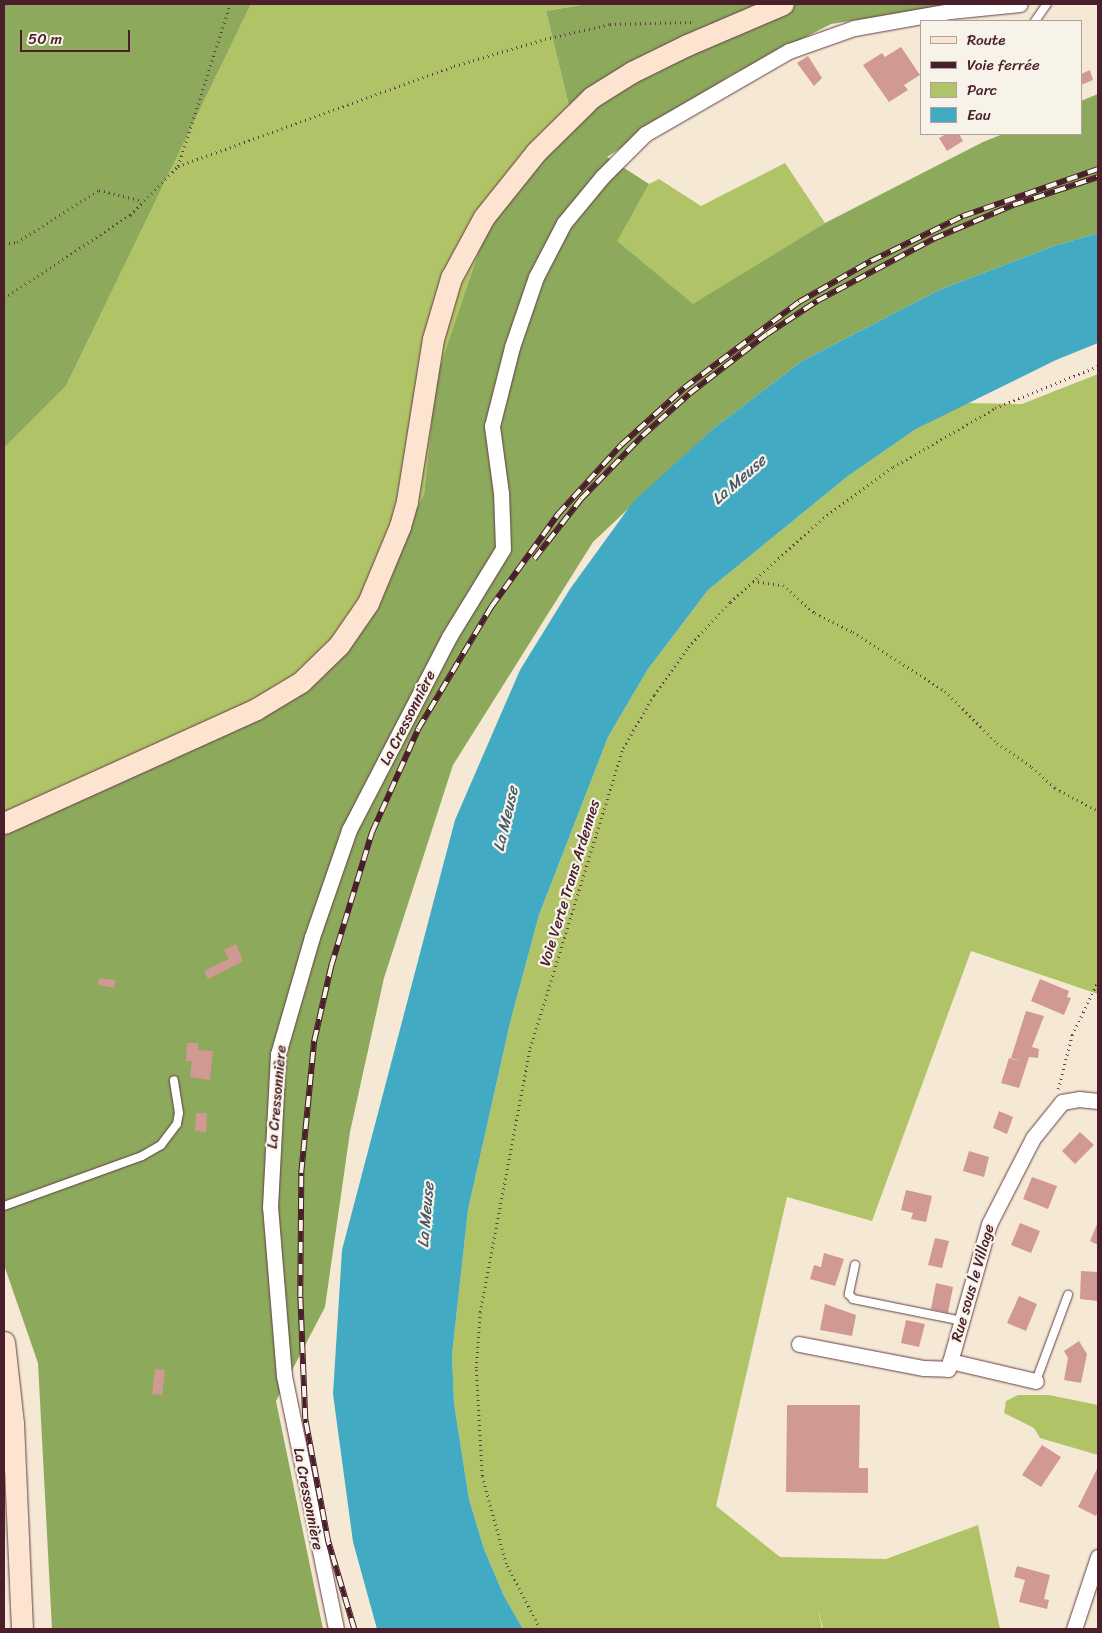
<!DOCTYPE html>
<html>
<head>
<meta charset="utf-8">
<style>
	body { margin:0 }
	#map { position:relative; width:1102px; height:1633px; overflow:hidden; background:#f5e9d5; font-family:Sriracha,sans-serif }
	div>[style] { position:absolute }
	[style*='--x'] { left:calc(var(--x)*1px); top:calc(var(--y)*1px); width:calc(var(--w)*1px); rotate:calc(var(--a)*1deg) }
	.green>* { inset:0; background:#b0c367 }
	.forest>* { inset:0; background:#8ca95c }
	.water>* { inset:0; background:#43aac3 }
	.building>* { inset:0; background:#d19994 }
	.path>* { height:2.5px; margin-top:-1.25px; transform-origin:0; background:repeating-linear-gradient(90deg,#643d44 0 1px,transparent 0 5px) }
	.roads { filter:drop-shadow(0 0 1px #643d44) drop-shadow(0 0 1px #643d44) }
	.lane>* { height:8px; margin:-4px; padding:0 4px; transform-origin:4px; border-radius:4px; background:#fff }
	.street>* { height:15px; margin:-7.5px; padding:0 7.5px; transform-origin:7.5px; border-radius:7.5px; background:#fff }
	.secondary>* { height:21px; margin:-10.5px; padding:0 10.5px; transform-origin:10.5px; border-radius:10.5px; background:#fde4d0 }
	.rail>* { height:5.5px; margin-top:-2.75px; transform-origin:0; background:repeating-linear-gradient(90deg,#f7f3e8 0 11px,#4a1f2b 0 22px); box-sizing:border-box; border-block:1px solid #4a1f2b }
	span { translate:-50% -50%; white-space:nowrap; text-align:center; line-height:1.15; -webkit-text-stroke:4.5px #f7f3e8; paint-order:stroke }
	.street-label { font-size:15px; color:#4a1f2b }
	.water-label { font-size:16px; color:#475768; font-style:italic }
	.frame { position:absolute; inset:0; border:5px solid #4a1f2b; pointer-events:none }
	.legend { position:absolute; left:920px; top:20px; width:162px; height:115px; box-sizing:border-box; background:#f7f3e8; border:1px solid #b29e9c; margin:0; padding:6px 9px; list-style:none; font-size:15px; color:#4a1f2b }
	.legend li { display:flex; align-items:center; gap:10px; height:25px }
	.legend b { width:25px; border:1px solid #b29e9c }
	.scale { position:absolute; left:20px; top:30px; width:110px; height:22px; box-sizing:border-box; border:2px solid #4a1f2b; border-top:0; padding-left:6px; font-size:15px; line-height:18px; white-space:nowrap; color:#4a1f2b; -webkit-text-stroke:4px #f7f3e8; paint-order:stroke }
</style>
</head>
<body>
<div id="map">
	<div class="green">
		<div style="clip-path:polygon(251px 4px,587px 4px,546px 11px,573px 122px,436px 379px,424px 494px,361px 622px,268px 715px,108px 783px,4px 833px,4px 448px,66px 386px)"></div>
		<div style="clip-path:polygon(785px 163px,825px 223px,693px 305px,616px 241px,649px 184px,659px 179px,701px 206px)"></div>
		<div style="clip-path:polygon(1098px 374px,1098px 994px,971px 951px,872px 1221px,787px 1197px,716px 1506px,780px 1557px,886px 1559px,978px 1525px,1000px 1629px,823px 1629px,818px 1609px,822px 1629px,523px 1629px,504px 1596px,484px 1549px,469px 1499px,454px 1403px,452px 1355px,468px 1210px,510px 1023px,539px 915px,608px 737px,648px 669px,708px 590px,848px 476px,916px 429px,967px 403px,1022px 404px)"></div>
		<div style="clip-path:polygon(1018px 1395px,1049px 1395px,1098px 1405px,1098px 1455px,1040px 1438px,1034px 1428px,1004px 1413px,1006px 1401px)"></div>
	</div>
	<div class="forest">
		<div style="clip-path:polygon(4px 4px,251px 4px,66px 386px,4px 448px)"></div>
		<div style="clip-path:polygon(587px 4px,959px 4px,831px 24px,730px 76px,607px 157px,649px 184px,617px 241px,693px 304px,825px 223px,983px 142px,1003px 134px,1081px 134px,1081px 101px,1098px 94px,1098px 233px,1054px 246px,939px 290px,802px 361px,714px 428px,593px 542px,453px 765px,384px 978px,350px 1132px,325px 1307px,276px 1401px,323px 1629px,52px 1629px,38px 1363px,4px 1265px,4px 833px,108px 783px,268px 715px,361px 622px,424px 494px,436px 379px,488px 225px,573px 122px,546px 11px)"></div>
	</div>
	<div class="water">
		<div style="clip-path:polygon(1098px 233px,1098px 343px,1056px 360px,916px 429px,848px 476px,708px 590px,648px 669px,608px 737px,539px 915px,510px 1023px,468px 1210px,452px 1355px,454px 1403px,469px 1499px,484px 1549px,504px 1596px,523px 1629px,377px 1629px,353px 1542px,333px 1394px,342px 1250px,455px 820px,520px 670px,570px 589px,633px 502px,714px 428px,802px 361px,939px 290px,1054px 246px)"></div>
	</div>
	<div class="building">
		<div style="clip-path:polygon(901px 47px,920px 75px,904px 85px,908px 90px,889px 102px,863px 65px,882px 53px,885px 57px)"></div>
		<div style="clip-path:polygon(808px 56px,822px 78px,814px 86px,797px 63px)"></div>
		<div style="clip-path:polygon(1090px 70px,1093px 80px,1081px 85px,1081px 74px)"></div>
		<div style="clip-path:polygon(946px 134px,959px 134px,963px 141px,947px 151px,939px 138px)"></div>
		<div style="clip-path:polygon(236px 944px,243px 961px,208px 979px,204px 971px,229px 959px,224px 950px)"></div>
		<div style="clip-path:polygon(99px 978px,115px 980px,114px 988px,98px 985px)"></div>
		<div style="clip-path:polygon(1040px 979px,1069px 991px,1067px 997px,1071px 998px,1064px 1015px,1031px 1001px)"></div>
		<div style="clip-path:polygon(1026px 1011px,1044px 1016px,1032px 1047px,1039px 1049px,1038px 1058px,1029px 1057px,1019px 1088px,1001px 1083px,1009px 1058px,1023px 1062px,1011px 1058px)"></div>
		<div style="clip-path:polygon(187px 1043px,198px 1043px,198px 1050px,213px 1051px,210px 1080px,190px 1077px,192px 1061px,186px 1061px)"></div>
		<div style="clip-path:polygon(999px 1111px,1013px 1117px,1007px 1134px,993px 1128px)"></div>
		<div style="clip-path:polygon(196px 1113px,207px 1113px,206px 1132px,195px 1131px)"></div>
		<div style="clip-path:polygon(1080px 1132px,1094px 1145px,1075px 1164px,1062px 1151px)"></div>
		<div style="clip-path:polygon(969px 1151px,989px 1157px,984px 1177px,963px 1171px)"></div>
		<div style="clip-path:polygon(1032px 1177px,1057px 1186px,1048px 1209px,1023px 1199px)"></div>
		<div style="clip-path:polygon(906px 1190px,932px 1196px,926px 1222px,911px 1219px,913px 1213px,901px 1210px)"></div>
		<div style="clip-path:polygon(1098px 1222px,1098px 1245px,1090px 1241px)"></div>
		<div style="clip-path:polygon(1020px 1223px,1040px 1231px,1031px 1253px,1011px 1245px)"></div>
		<div style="clip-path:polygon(935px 1238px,949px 1241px,942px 1268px,928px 1265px)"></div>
		<div style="clip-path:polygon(824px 1253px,844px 1259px,835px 1286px,810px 1279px,814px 1265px,821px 1267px)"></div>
		<div style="clip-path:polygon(1081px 1271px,1098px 1272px,1098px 1301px,1080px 1299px)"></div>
		<div style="clip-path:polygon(936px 1283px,953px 1287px,948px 1313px,931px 1309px)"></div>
		<div style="clip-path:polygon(1019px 1296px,1037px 1304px,1026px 1331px,1007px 1323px)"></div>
		<div style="clip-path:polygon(825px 1304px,856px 1315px,852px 1336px,820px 1330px)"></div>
		<div style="clip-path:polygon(906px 1320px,925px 1324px,919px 1347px,901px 1343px)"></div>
		<div style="clip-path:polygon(1079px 1341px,1087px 1354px,1081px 1383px,1064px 1380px,1068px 1358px,1064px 1351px)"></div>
		<div style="clip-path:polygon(155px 1369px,165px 1370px,162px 1395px,152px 1394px)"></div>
		<div style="clip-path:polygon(787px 1405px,860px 1405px,859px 1468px,868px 1468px,868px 1493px,786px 1492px)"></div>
		<div style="clip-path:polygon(1042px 1445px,1061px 1457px,1041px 1487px,1022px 1475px)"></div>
		<div style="clip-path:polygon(1098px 1467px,1098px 1512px,1096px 1516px,1078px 1507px)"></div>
		<div style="clip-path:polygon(1017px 1566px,1050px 1575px,1044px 1599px,1049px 1600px,1047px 1609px,1019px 1602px,1025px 1580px,1014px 1577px)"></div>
	</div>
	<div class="path">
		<div style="--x:178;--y:166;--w:170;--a:-72.2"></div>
		<div style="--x:4;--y:244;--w:13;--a:-9"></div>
		<div style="--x:17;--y:242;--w:97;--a:-32.4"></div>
		<div style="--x:99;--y:190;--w:45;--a:14"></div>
		<div style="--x:4;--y:298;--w:151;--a:-33.4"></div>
		<div style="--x:130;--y:215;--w:69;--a:-45.6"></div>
		<div style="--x:178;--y:166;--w:294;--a:-19.9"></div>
		<div style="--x:454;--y:66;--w:95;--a:-16.5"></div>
		<div style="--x:545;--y:39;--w:67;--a:-13"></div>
		<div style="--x:610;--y:24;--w:84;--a:-1.4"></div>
		<div style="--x:753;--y:581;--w:30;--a:8"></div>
		<div style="--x:783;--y:585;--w:43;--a:41.2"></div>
		<div style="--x:815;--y:613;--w:42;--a:26.6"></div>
		<div style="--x:853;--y:632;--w:109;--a:32.7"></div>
		<div style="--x:945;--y:691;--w:74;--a:45"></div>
		<div style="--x:997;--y:743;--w:42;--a:34.4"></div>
		<div style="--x:1032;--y:767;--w:31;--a:42"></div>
		<div style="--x:1055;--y:788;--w:49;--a:28.1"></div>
		<div style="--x:1058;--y:1089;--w:56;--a:-75.5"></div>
		<div style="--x:1072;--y:1035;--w:60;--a:-64.3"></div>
		<div style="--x:540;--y:1629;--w:73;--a:-117.6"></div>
		<div style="--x:506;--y:1564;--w:91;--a:-105.3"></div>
		<div style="--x:482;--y:1476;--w:108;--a:-93.2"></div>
		<div style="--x:476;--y:1368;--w:56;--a:-85.9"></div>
		<div style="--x:480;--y:1312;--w:269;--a:-79.3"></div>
		<div style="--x:530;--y:1048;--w:314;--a:-72.8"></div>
		<div style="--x:623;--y:748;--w:61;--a:-59.7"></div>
		<div style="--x:654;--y:695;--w:59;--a:-54.7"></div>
		<div style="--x:688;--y:647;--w:62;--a:-47"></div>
		<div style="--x:730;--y:602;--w:125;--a:-42.1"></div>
		<div style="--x:823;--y:518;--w:87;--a:-36.1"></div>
		<div style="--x:893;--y:467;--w:118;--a:-30"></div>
		<div style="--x:995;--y:408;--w:111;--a:-22.2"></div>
	</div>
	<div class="roads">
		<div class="lane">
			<div style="--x:1035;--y:21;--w:21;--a:-55"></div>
			<div style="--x:4;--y:1206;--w:147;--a:-19.9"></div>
			<div style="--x:142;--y:1156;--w:22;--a:-30"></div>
			<div style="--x:161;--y:1145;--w:26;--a:-53"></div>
			<div style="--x:177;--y:1124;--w:11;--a:-80"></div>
			<div style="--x:179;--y:1113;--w:33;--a:-99"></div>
			<div style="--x:855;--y:1265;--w:30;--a:102"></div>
			<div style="--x:849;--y:1294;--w:6;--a:51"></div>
			<div style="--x:853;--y:1299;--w:111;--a:11.4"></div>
			<div style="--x:1036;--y:1381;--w:92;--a:-69.6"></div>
		</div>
		<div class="street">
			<div style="--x:799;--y:1344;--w:127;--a:10.9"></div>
			<div style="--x:924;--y:1368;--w:24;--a:2"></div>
			<div style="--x:948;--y:1369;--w:151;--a:-74.2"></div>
			<div style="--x:989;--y:1224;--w:97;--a:-62.9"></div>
			<div style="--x:1033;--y:1138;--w:46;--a:-51.1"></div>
			<div style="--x:1062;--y:1102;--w:17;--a:-10"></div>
			<div style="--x:1079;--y:1099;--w:19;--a:6"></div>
			<div style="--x:950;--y:1361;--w:88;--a:13.1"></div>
			<div style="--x:336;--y:1629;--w:258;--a:-101.6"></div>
			<div style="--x:284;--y:1376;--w:170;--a:-94.7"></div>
			<div style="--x:270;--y:1207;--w:153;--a:-87"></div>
			<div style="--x:278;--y:1054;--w:122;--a:-73.8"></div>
			<div style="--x:312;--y:937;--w:113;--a:-70.9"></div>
			<div style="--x:349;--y:830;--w:217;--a:-62.6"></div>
			<div style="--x:449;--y:637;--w:103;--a:-58.5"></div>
			<div style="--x:503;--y:549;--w:56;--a:-92"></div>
			<div style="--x:501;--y:493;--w:68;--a:-97.7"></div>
			<div style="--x:492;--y:426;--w:81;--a:-75.8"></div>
			<div style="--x:512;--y:347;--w:74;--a:-71.1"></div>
			<div style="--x:536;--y:277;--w:61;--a:-62.6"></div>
			<div style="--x:564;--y:223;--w:60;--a:-50.4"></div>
			<div style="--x:602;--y:177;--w:61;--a:-45"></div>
			<div style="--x:645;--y:134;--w:166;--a:-30"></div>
			<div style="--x:789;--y:51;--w:69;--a:-19.5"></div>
			<div style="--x:854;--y:28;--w:97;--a:-10"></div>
			<div style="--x:950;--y:11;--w:70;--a:-5.7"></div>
			<div style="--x:1074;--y:1629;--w:76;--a:-71.6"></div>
		</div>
		<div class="secondary">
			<div style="--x:4;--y:823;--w:277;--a:-24.3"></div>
			<div style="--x:256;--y:709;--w:52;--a:-31"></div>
			<div style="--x:301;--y:682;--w:53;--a:-44.2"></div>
			<div style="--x:339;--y:645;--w:51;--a:-55.4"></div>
			<div style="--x:368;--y:603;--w:83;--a:-67.4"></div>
			<div style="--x:400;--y:526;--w:26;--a:-74"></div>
			<div style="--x:407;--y:501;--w:164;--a:-80.9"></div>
			<div style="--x:433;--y:339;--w:64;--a:-73.6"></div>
			<div style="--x:451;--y:278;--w:69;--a:-61.6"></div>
			<div style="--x:484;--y:217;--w:83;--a:-51.3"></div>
			<div style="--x:536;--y:152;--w:78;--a:-44.5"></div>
			<div style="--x:592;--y:97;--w:47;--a:-32"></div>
			<div style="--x:632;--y:72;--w:61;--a:-26.1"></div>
			<div style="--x:687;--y:45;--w:104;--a:-23.1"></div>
			<div style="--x:4;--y:1342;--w:81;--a:83.7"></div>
			<div style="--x:13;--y:1423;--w:206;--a:87.5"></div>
		</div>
	</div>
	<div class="rail">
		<div style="--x:534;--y:559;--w:76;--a:-51.9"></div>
		<div style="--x:581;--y:499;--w:88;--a:-45.9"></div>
		<div style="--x:642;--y:436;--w:63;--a:-41.8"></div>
		<div style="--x:689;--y:394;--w:98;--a:-37.6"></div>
		<div style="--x:767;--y:334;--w:60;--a:-33.4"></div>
		<div style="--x:817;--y:301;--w:132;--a:-28.1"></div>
		<div style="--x:933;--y:239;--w:87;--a:-23"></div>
		<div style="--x:1013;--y:205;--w:89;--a:-18.2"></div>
		<div style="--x:354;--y:1629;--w:91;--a:-106.6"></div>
		<div style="--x:328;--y:1542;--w:125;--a:-100.6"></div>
		<div style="--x:305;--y:1419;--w:122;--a:-92.3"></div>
		<div style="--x:300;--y:1297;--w:124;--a:-89.5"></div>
		<div style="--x:301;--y:1173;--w:133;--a:-84.4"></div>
		<div style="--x:314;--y:1041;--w:77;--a:-77.2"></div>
		<div style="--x:331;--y:966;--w:140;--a:-73"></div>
		<div style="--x:372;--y:832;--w:113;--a:-65.9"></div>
		<div style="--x:418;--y:729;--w:142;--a:-59.1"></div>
		<div style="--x:491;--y:607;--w:115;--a:-54.2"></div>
		<div style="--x:558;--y:514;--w:93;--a:-47.6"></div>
		<div style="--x:621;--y:445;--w:85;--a:-42.1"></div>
		<div style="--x:684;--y:388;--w:144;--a:-36.8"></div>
		<div style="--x:799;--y:302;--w:83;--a:-29.7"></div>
		<div style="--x:871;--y:261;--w:102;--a:-26.1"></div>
		<div style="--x:963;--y:216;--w:143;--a:-19.2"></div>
	</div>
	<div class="street-label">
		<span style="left:408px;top:718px;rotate:-63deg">La Cressonnière</span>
		<span style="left:570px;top:883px;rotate:-73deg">Voie Verte Trans Ardennes</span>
		<span style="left:277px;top:1097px;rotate:-85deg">La Cressonnière</span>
		<span style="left:973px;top:1283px;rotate:-74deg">Rue sous le Village</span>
		<span style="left:308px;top:1499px;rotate:79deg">La Cressonnière</span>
	</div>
	<div class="water-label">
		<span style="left:739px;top:480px;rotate:-41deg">La Meuse</span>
		<span style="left:506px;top:819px;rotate:-77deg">La Meuse</span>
		<span style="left:426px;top:1215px;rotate:-85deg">La Meuse</span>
	</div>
	<div class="frame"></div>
	<ul class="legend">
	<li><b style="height:6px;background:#fde4d0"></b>Route</li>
	<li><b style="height:6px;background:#4a1f2b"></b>Voie ferrée</li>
	<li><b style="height:14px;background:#b0c367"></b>Parc</li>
	<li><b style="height:14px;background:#43aac3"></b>Eau</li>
	</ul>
	<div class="scale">50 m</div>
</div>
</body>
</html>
